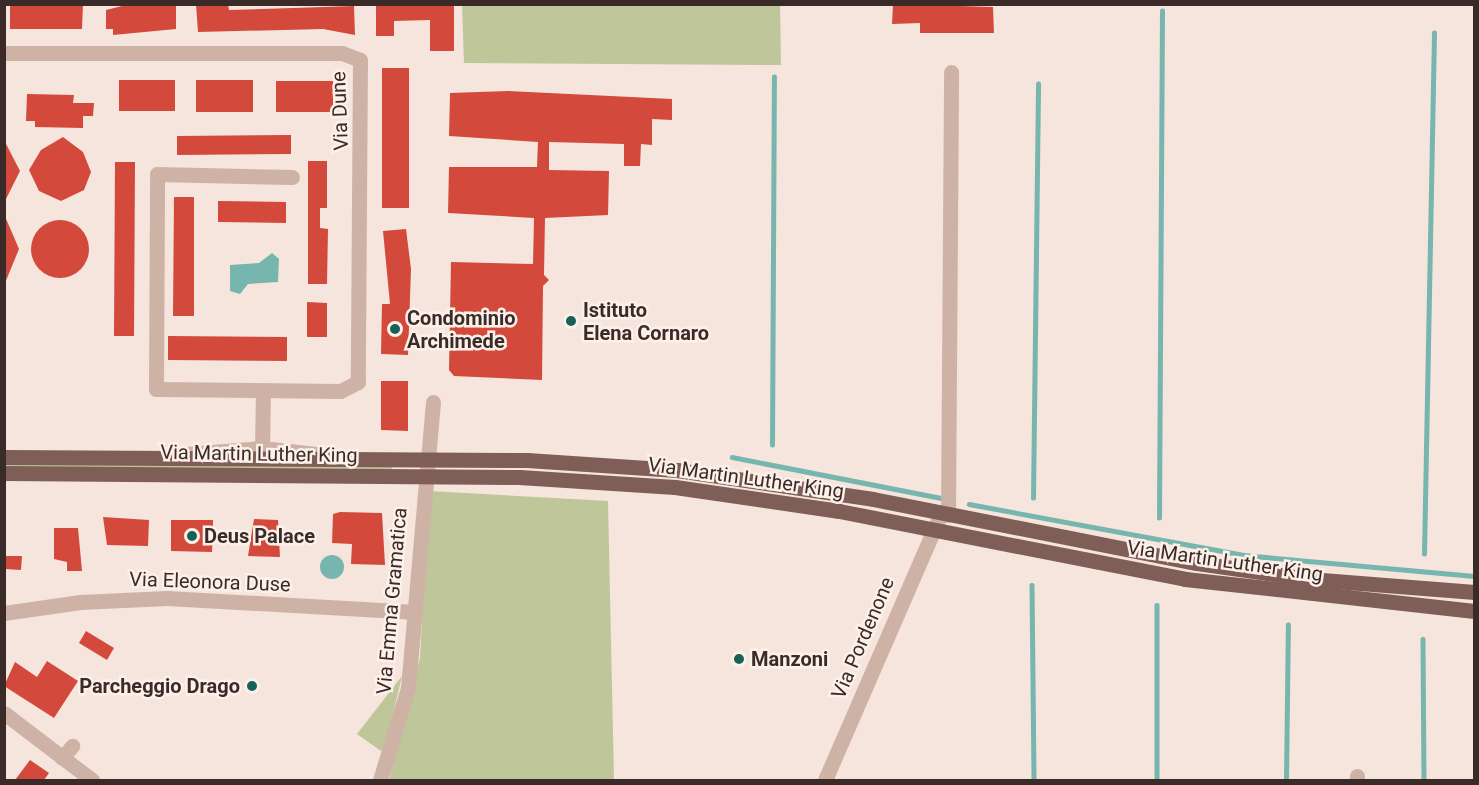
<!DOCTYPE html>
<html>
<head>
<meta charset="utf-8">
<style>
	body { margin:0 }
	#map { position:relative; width:1479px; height:785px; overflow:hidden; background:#f5e5dc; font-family:Roboto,sans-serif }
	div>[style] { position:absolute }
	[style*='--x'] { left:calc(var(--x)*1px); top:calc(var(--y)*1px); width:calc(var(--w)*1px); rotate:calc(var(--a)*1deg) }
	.green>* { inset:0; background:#bec69a }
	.water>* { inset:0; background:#77b5af }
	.round { border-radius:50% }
	.stream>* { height:4.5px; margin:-2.25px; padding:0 2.25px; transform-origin:2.25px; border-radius:2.25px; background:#77b5af }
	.building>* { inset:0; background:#d3493c }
	.minor>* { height:15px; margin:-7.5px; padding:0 7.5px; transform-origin:7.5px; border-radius:7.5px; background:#cfb2a6 }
	.major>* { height:15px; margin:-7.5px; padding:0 7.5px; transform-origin:7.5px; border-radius:7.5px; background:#7e5e57 }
	.dots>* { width:16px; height:16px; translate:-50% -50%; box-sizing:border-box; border:3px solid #fcf0e9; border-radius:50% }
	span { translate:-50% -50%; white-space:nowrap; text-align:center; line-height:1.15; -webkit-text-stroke:5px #fcf0e9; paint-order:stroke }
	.street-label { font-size:20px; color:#3a2b28 }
	.poi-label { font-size:20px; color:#3a2b28; font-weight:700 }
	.left { translate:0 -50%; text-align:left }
	.right { translate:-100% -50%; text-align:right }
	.frame { position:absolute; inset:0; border:6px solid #3a2b28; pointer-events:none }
</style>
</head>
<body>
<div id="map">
	<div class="green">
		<div style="clip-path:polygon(462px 5px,780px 5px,781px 65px,464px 63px)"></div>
		<div style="clip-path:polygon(5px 462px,392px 465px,392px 469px,5px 468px)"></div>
		<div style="clip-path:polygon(429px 491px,608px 501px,614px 780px,389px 780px,420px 658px)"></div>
		<div style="clip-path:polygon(402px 676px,385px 748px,381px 751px,357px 734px)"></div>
	</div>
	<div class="water">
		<div style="clip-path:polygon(272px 253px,279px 259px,278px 282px,248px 284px,240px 294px,230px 291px,230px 265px,259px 263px)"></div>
		<div class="round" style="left:320px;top:555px;width:24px;height:24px"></div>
	</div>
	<div class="stream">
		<div style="--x:772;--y:445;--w:368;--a:-89.7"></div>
		<div style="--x:732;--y:457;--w:218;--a:11.1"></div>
		<div style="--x:1033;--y:498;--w:414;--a:-89.3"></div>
		<div style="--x:969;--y:504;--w:279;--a:10.5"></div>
		<div style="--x:1243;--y:555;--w:232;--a:5.2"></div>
		<div style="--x:1159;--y:518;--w:507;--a:-89.66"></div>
		<div style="--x:1424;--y:554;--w:521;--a:-88.9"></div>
		<div style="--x:1032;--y:585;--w:195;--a:89.4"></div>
		<div style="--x:1157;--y:605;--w:175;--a:90"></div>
		<div style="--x:1423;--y:639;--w:141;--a:89.6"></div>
		<div style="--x:1286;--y:780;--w:155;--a:-89.3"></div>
	</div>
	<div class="building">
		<div style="clip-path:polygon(10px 4px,83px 4px,82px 29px,10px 29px)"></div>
		<div style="clip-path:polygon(130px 4px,176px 4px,176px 29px,113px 35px,113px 29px,106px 29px,106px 10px)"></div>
		<div style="clip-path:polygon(196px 4px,228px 4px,229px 10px,354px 6px,355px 35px,323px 29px,198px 32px)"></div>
		<div style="clip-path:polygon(376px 4px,454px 4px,454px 51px,430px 51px,430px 20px,394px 21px,394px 36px,376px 36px)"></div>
		<div style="clip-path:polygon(893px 4px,993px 7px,994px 33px,920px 33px,920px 23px,892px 24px)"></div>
		<div style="clip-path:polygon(382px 68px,409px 68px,409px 208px,382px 208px)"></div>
		<div style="clip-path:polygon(119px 80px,175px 80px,175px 111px,119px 111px)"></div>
		<div style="clip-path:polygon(196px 80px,253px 80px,253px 112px,196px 112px)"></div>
		<div style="clip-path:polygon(276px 81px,333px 81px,333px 112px,276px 112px)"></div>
		<div style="clip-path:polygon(508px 91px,672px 99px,672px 120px,652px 119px,652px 145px,641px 144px,640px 166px,624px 166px,624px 144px,549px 142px,549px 170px,609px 171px,608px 215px,545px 218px,544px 275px,549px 280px,543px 286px,542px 380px,454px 376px,449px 370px,451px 262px,533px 264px,534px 218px,448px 213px,449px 167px,537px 167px,538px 142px,449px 136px,450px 93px)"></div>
		<div style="clip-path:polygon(27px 94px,74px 95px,73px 103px,94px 103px,93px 116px,83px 116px,83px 128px,35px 127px,35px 121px,26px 121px)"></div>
		<div style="clip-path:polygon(291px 135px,291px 154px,177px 155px,177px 136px)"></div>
		<div style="clip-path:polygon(63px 137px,83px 152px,91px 172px,84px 190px,61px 201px,39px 191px,29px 170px,41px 150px)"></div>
		<div style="clip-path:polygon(4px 140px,20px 171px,4px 203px)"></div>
		<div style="clip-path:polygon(308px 161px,327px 161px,327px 208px,320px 208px,320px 228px,328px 229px,327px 284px,308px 284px)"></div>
		<div style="clip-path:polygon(115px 162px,135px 162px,134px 336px,114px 336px)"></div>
		<div style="clip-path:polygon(174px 197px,194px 197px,194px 316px,173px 316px)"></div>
		<div style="clip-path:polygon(218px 201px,286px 202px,286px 223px,218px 222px)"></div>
		<div style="clip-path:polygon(4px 214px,19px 249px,5px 283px,4px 283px)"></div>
		<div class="round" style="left:31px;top:220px;width:58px;height:58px"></div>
		<div style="clip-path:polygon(406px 229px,411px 269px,408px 355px,381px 354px,382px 304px,390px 304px,383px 231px)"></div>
		<div style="clip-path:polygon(307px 302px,327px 303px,327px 337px,307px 337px)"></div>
		<div style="clip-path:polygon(168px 336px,287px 337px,287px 361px,168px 360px)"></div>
		<div style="clip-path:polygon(381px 381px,408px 381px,408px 431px,381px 430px)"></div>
		<div style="clip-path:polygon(340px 512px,382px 513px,385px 565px,351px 564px,352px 544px,332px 543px,333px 514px)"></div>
		<div style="clip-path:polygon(103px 517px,149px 520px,148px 546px,107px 545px)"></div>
		<div style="clip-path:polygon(254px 519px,278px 520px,280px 557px,248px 556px)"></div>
		<div style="clip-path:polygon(171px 520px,213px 520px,212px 552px,171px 551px)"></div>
		<div style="clip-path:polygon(54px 528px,78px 528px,82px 571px,67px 571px,67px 562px,54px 559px)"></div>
		<div style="clip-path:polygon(4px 556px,22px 556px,21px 570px,4px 569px)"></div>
		<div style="clip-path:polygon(86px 631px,114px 648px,107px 660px,79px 643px)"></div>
		<div style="clip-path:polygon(47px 661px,78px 681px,54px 718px,4px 686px,15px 662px,37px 677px)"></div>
		<div style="clip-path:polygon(30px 760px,49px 773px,44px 780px,15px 780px)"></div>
	</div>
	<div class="minor">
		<div style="--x:4;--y:53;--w:338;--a:0"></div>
		<div style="--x:342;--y:53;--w:19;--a:21"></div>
		<div style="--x:360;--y:60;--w:322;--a:90.4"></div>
		<div style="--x:358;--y:382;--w:20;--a:153"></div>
		<div style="--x:340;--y:391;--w:184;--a:-179.4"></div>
		<div style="--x:156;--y:389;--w:215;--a:-89.7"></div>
		<div style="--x:157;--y:174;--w:135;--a:1.3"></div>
		<div style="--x:262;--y:448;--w:58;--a:-89"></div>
		<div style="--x:186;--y:454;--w:76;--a:-4.5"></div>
		<div style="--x:262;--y:448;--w:73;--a:6.3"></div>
		<div style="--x:948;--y:515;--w:443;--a:-89.6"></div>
		<div style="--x:4;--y:613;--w:77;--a:-8.2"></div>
		<div style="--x:80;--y:602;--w:87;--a:-2.6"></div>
		<div style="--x:167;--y:598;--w:249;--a:3.2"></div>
		<div style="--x:4;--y:713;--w:111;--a:37.3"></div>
		<div style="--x:62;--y:758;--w:16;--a:-50"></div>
		<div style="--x:380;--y:780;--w:96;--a:-73.1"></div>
		<div style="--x:408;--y:688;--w:287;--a:-85"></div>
		<div style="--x:825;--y:780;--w:291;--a:-66.5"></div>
		<div style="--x:1357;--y:780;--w:4;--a:-90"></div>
	</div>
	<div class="major">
		<div style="--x:4;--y:457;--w:523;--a:0.33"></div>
		<div style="--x:527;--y:460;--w:150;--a:3.8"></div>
		<div style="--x:677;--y:470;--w:198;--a:8.4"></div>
		<div style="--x:873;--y:499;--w:330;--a:11.2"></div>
		<div style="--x:1197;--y:563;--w:113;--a:8.1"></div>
		<div style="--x:1309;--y:579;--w:166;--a:4.5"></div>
		<div style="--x:4;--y:473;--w:515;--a:0.45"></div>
		<div style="--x:519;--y:477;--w:156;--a:3.7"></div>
		<div style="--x:675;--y:487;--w:166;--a:8.3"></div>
		<div style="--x:839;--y:511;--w:353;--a:11.1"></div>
		<div style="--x:1185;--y:579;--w:291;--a:6.3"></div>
	</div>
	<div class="dots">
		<div style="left:571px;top:321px;background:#18615a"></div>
		<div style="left:395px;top:329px;background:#18615a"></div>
		<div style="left:192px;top:536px;background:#18615a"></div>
		<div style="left:739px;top:659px;background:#18615a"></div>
		<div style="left:252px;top:686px;background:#18615a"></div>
	</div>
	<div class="street-label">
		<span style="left:340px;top:111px;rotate:-92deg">Via Dune</span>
		<span style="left:259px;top:454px;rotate:1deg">Via Martin Luther King</span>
		<span style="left:746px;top:478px;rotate:8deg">Via Martin Luther King</span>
		<span style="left:1225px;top:561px;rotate:8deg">Via Martin Luther King</span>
		<span style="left:210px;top:582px;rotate:2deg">Via Eleonora Duse</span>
		<span style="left:392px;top:601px;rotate:-85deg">Via Emma Gramatica</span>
		<span style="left:863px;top:638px;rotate:-67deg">Via Pordenone</span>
	</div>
	<div class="poi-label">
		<span class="left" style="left:583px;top:322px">Istituto<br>Elena Cornaro</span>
		<span class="left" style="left:407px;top:330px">Condominio<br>Archimede</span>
		<span class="left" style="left:204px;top:536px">Deus Palace</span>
		<span class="left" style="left:751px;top:659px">Manzoni</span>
		<span class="right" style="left:240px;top:686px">Parcheggio Drago</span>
	</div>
	<div class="frame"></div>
</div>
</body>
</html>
